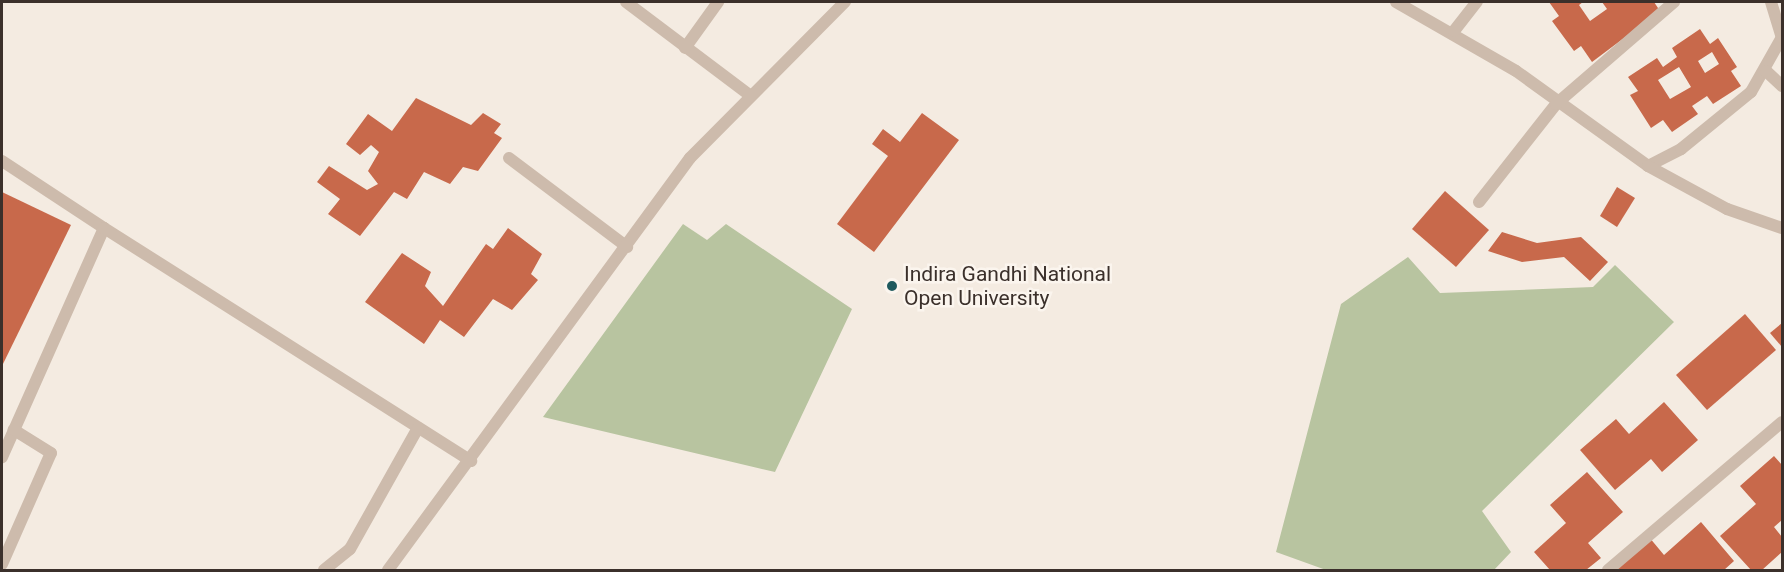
<!DOCTYPE html>
<html>
<head>
<meta charset="utf-8">
<style>
	body { margin:0 }
	#map { position:relative; width:1784px; height:572px; overflow:hidden; background:#f4ebe1; font-family:Roboto,sans-serif }
	div>[style] { position:absolute }
	[style*='--x'] { left:calc(var(--x)*1px); top:calc(var(--y)*1px); width:calc(var(--w)*1px); rotate:calc(var(--a)*1deg) }
	.green>* { inset:0; background:#b8c4a0 }
	.building>* { inset:0; background:#c8694b }
	.lane>* { height:12px; margin:-6px; padding:0 6px; transform-origin:6px; border-radius:6px; background:#cdbbac }
	.dots>* { width:16px; height:16px; translate:-50% -50%; box-sizing:border-box; border:3px solid #fbf5ee; border-radius:50% }
	span { translate:-50% -50%; white-space:nowrap; text-align:center; line-height:1.15; -webkit-text-stroke:5px #fbf5ee; paint-order:stroke }
	.poi-label { font-size:21px; color:#3b302b }
	.left { translate:0 -50%; text-align:left }
	.frame { position:absolute; inset:0; border:3px solid #3b302b; pointer-events:none }
</style>
</head>
<body>
<div id="map">
	<div class="green">
		<div style="clip-path:polygon(683px 224px,707px 240px,726px 224px,852px 309px,775px 472px,543px 417px)"></div>
		<div style="clip-path:polygon(1408px 257px,1440px 293px,1593px 287px,1615px 265px,1674px 322px,1482px 511px,1511px 552px,1494px 570px,1326px 570px,1276px 552px,1341px 304px)"></div>
	</div>
	<div class="building">
		<div style="clip-path:polygon(1549px 2px,1583px 2px,1579px 5px,1590px 21px,1607px 9px,1602px 2px,1654px 2px,1660px 11px,1592px 62px,1581px 46px,1574px 51px,1552px 21px,1559px 16px)"></div>
		<div style="clip-path:polygon(evenodd,1700px 29px,1710px 44px,1718px 38px,1737px 67px,1731px 71px,1741px 86px,1713px 104px,1707px 96px,1692px 106px,1698px 114px,1672px 132px,1663px 120px,1651px 128px,1630px 95px,1638px 91px,1628px 77px,1657px 58px,1663px 67px,1677px 57px,1672px 48px,1700px 29px,1712px 52px,1719px 64px,1705px 73px,1698px 61px,1712px 52px,1700px 29px,1679px 67px,1691px 87px,1670px 99px,1658px 80px,1679px 67px)"></div>
		<div style="clip-path:polygon(416px 98px,471px 125px,483px 113px,501px 124px,494px 133px,502px 138px,478px 171px,463px 167px,450px 184px,424px 172px,407px 199px,394px 192px,360px 236px,328px 214px,340px 199px,317px 182px,329px 166px,367px 190px,378px 184px,368px 171px,379px 152px,371px 145px,360px 155px,346px 144px,368px 114px,392px 131px)"></div>
		<div style="clip-path:polygon(922px 113px,959px 140px,874px 252px,837px 224px,888px 156px,872px 144px,883px 129px,900px 142px)"></div>
		<div style="clip-path:polygon(1617px 187px,1635px 198px,1617px 227px,1600px 216px)"></div>
		<div style="clip-path:polygon(1445px 191px,1489px 230px,1456px 267px,1412px 229px)"></div>
		<div style="clip-path:polygon(2px 192px,71px 225px,2px 366px)"></div>
		<div style="clip-path:polygon(508px 228px,542px 254px,531px 274px,538px 280px,512px 310px,493px 299px,464px 337px,440px 320px,424px 344px,365px 302px,402px 253px,431px 272px,425px 286px,443px 306px,486px 244px,493px 249px)"></div>
		<div style="clip-path:polygon(1502px 232px,1537px 243px,1581px 237px,1608px 262px,1590px 281px,1564px 257px,1522px 262px,1488px 251px)"></div>
		<div style="clip-path:polygon(1745px 314px,1776px 350px,1707px 410px,1676px 375px)"></div>
		<div style="clip-path:polygon(1782px 323px,1782px 347px,1770px 333px)"></div>
		<div style="clip-path:polygon(1664px 402px,1698px 440px,1662px 472px,1651px 459px,1615px 490px,1580px 450px,1616px 419px,1629px 434px)"></div>
		<div style="clip-path:polygon(1774px 456px,1782px 465px,1782px 520px,1774px 527px,1782px 537px,1782px 552px,1762px 570px,1751px 570px,1720px 536px,1756px 504px,1740px 486px)"></div>
		<div style="clip-path:polygon(1587px 472px,1623px 512px,1588px 543px,1601px 558px,1586px 570px,1550px 570px,1534px 552px,1566px 523px,1550px 505px)"></div>
		<div style="clip-path:polygon(1701px 522px,1734px 561px,1724px 570px,1611px 570px,1649px 537px,1664px 555px)"></div>
	</div>
	<div class="lane">
		<div style="--x:626;--y:2;--w:153;--a:37"></div>
		<div style="--x:1396;--y:2;--w:138;--a:29.9"></div>
		<div style="--x:1516;--y:71;--w:163;--a:35.7"></div>
		<div style="--x:1648;--y:166;--w:37;--a:-27"></div>
		<div style="--x:1681;--y:149;--w:90;--a:-39.2"></div>
		<div style="--x:1751;--y:92;--w:63;--a:-60.6"></div>
		<div style="--x:1771;--y:2;--w:37;--a:73"></div>
		<div style="--x:1454;--y:31;--w:37;--a:-52"></div>
		<div style="--x:685;--y:48;--w:57;--a:-54.3"></div>
		<div style="--x:1766;--y:71;--w:22;--a:43"></div>
		<div style="--x:509;--y:158;--w:148;--a:37"></div>
		<div style="--x:2;--y:161;--w:122;--a:33.3"></div>
		<div style="--x:104;--y:228;--w:251;--a:114"></div>
		<div style="--x:1648;--y:166;--w:90;--a:28.6"></div>
		<div style="--x:1727;--y:209;--w:58;--a:19.1"></div>
		<div style="--x:1479;--y:202;--w:125;--a:-51.8"></div>
		<div style="--x:1556;--y:104;--w:156;--a:-40.8"></div>
		<div style="--x:104;--y:228;--w:435;--a:32.4"></div>
		<div style="--x:2;--y:564;--w:121;--a:-66.2"></div>
		<div style="--x:51;--y:453;--w:44;--a:-148.1"></div>
		<div style="--x:324;--y:570;--w:33;--a:-39"></div>
		<div style="--x:350;--y:549;--w:139;--a:-60.7"></div>
		<div style="--x:388;--y:570;--w:511;--a:-53.76"></div>
		<div style="--x:690;--y:158;--w:220;--a:-45.2"></div>
		<div style="--x:1608;--y:570;--w:228;--a:-40.4"></div>
	</div>
	<div class="dots">
		<div style="left:892px;top:286px;background:#1f5a5e"></div>
	</div>
	<div class="poi-label">
		<span class="left" style="left:904px;top:286px">Indira Gandhi National<br>Open University</span>
	</div>
	<div class="frame"></div>
</div>
</body>
</html>
